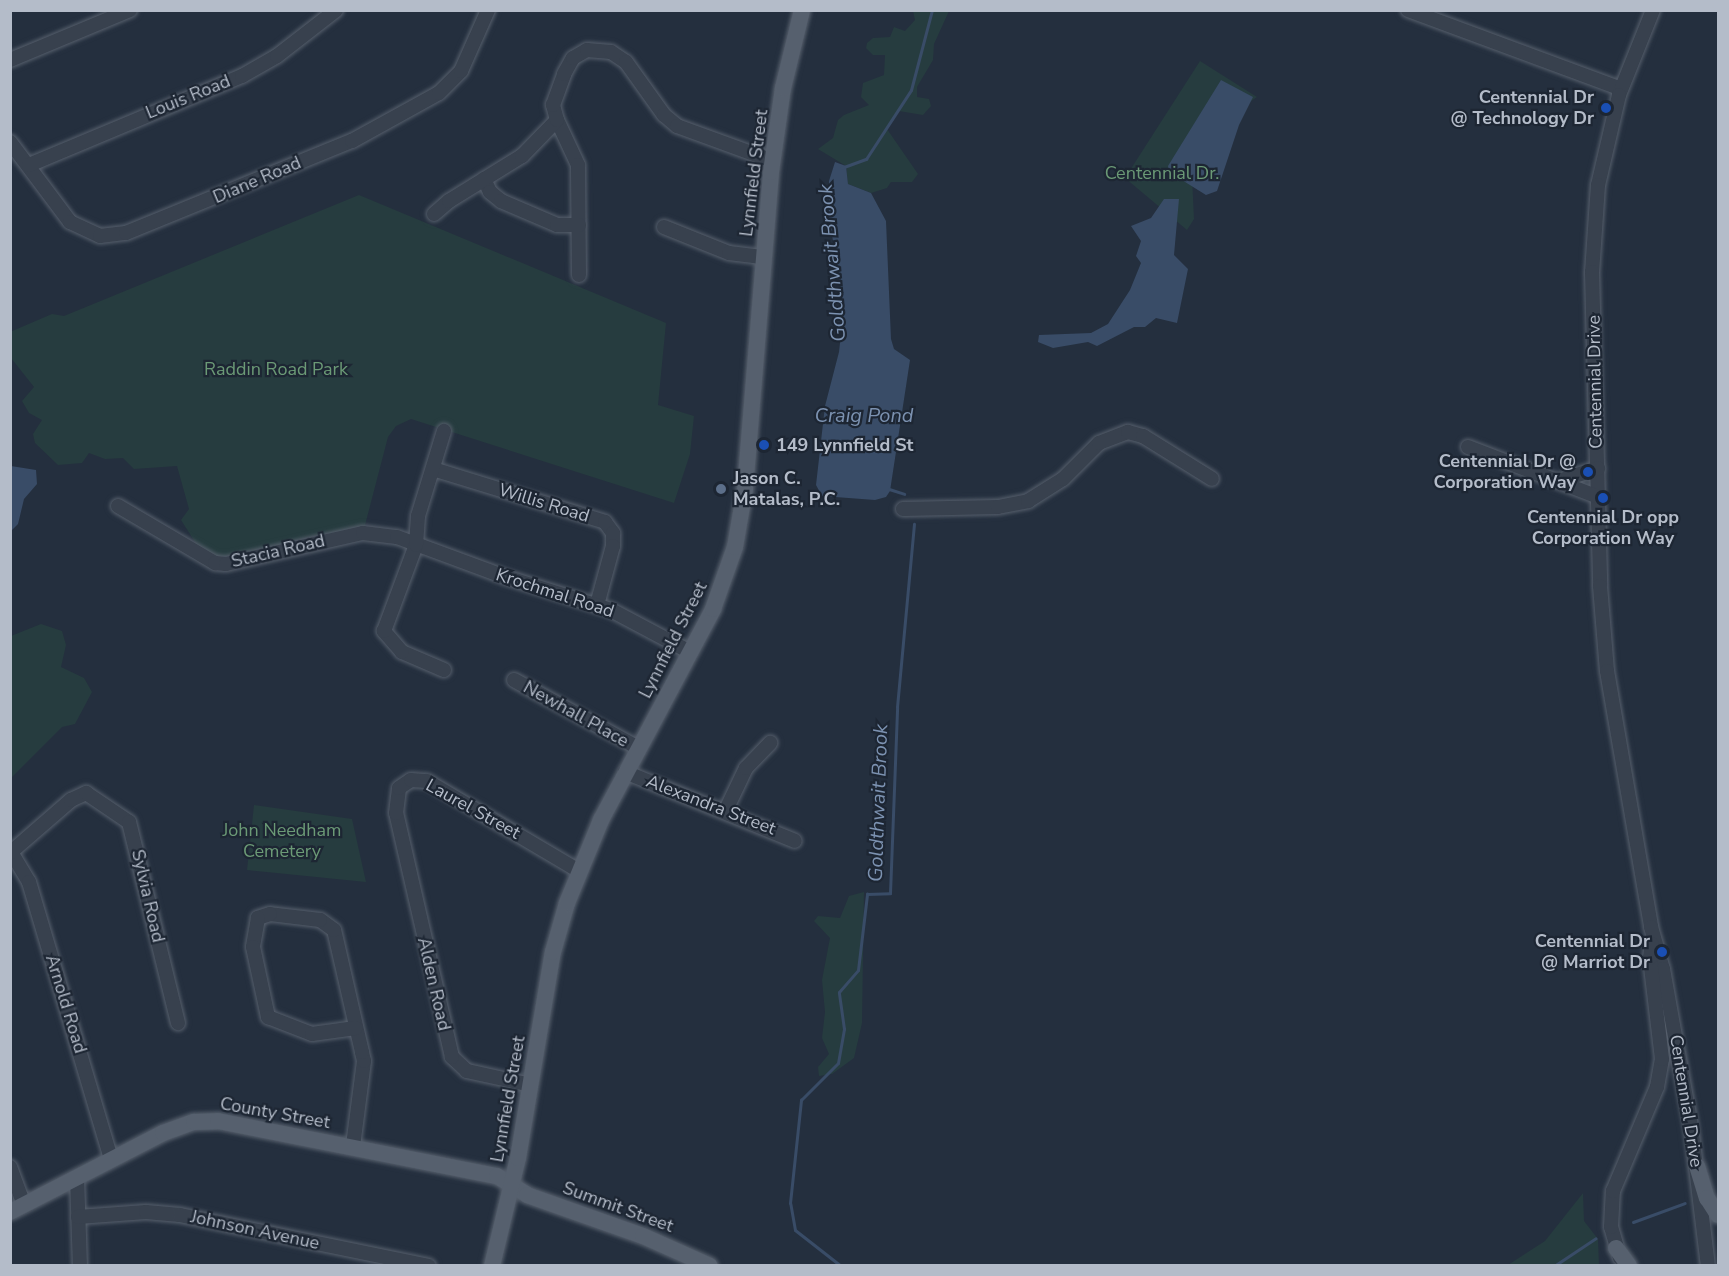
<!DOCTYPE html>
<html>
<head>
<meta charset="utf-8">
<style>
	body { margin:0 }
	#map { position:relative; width:1729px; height:1276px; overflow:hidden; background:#242f3e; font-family:"Nunito Sans",sans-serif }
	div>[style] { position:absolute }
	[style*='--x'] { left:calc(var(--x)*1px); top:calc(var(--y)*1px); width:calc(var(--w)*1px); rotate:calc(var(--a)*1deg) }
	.green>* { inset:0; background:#263c3f }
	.water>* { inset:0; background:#394c67 }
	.stream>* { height:3px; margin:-1.5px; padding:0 1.5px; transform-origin:1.5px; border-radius:1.5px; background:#394c67 }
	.roads { filter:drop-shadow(0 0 2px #565f6c) drop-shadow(0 0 2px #565f6c) }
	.minor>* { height:14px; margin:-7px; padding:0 7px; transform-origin:7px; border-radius:7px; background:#38414e }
	.major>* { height:16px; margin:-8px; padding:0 8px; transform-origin:8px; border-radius:8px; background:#56606e }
	.dots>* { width:16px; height:16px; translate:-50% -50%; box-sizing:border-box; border:3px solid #1d2633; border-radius:50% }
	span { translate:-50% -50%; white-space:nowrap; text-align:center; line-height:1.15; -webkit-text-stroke:4.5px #1d2633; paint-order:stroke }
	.street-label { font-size:18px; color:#b4bcc9 }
	.poi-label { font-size:18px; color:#b4bcc9; font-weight:700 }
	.right { translate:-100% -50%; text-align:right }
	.left { translate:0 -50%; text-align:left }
	.park-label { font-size:18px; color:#6b9a76 }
	.water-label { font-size:20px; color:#7c92b1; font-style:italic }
	.frame { position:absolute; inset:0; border:12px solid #b4bcc9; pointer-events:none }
</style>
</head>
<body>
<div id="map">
	<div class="green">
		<div style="clip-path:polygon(913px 11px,949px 11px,934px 44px,933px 60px,917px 87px,917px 97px,929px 99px,931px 106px,923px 115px,899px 111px,887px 129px,918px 174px,912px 182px,891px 182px,887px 188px,871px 193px,848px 184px,846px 166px,818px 149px,833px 138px,838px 120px,844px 115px,869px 105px,861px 97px,863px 83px,884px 75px,885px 55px,873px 55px,866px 48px,867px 43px,873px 38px,890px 37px,894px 27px,905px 31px,915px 20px)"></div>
		<div style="clip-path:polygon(1200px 61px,1257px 97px,1241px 108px,1192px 176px,1194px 219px,1187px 230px,1125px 178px)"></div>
		<div style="clip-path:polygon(359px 195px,666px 323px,658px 405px,694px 416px,690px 454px,674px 503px,411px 419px,396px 426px,388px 437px,364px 529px,322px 534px,231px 557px,217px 556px,200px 550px,181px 520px,189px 509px,177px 466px,134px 469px,123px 458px,105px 459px,89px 453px,82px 463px,58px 465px,35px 443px,33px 434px,42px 420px,29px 413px,22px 401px,34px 387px,11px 358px,10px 332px,52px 314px,64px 316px)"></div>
		<div style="clip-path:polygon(41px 624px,62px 631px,66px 645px,61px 667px,84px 678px,92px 692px,75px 724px,62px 727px,11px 778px,11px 636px)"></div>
		<div style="clip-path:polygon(254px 805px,352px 819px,366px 882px,247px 870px)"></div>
		<div style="clip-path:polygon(864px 892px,862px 1023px,854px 1058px,832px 1074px,819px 1076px,818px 1067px,829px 1054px,822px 1038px,825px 1012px,822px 980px,830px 938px,814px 921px,818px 916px,840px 918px,849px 896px)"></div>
		<div style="clip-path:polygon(1583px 1193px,1584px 1221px,1598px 1239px,1599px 1265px,1508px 1265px,1545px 1241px)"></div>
	</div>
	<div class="water">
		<div style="clip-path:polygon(1221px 80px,1253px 97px,1239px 125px,1217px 191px,1206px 195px,1169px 172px,1168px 166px)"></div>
		<div style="clip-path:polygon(835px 162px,846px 166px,848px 184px,871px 193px,886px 221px,891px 339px,894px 349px,910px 360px,890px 491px,886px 497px,875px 500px,822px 496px,816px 485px,825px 406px,839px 352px,844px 307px,829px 217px,829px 181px)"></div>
		<div style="clip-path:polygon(1164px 199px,1179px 199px,1174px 255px,1188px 269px,1177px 323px,1156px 318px,1145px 327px,1134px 327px,1097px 346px,1088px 342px,1053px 348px,1038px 342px,1039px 335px,1091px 333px,1108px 324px,1130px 290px,1141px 263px,1136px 256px,1141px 241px,1131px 226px,1151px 218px)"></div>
		<div style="clip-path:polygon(11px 466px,36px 470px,37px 484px,24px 499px,18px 524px,11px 531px)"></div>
	</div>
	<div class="stream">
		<div style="--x:841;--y:168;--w:27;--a:-20"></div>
		<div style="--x:866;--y:159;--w:82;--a:-56.9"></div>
		<div style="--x:911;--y:90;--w:83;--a:-75.3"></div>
		<div style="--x:889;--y:489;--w:16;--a:18"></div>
		<div style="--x:1633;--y:1222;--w:55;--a:-20.1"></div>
		<div style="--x:841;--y:1266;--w:58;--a:-142"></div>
		<div style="--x:795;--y:1230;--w:27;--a:-100"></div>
		<div style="--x:790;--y:1203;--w:104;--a:-83.9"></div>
		<div style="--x:801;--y:1100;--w:52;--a:-45"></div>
		<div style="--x:838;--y:1063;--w:35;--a:-80"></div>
		<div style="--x:844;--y:1029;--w:37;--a:-98"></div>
		<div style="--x:839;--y:992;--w:29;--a:-49"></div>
		<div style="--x:858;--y:970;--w:77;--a:-83.2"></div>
		<div style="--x:867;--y:894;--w:23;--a:-2"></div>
		<div style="--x:890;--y:893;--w:186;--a:-87.8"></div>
		<div style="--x:897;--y:707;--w:184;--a:-84.7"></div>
		<div style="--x:1554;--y:1266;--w:50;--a:-33.7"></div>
	</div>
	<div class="roads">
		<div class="minor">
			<div style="--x:1408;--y:10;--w:227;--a:20.3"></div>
			<div style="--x:1653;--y:10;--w:92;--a:111.8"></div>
			<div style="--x:1619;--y:95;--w:92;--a:103.1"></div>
			<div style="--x:1598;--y:185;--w:87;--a:93.9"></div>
			<div style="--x:1592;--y:272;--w:314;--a:88.5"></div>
			<div style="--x:1600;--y:586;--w:85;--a:85.3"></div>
			<div style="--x:1607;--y:671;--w:260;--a:80.2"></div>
			<div style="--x:1651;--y:927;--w:44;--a:74.1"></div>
			<div style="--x:1663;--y:969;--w:159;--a:79.9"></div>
			<div style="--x:1691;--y:1126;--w:141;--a:83.1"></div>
			<div style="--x:10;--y:60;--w:130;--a:-22.6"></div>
			<div style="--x:557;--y:120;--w:50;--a:65"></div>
			<div style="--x:578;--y:165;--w:110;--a:89.5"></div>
			<div style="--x:10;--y:142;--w:100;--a:53.1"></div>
			<div style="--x:70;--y:222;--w:33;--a:25"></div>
			<div style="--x:100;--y:236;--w:26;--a:-7"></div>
			<div style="--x:126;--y:233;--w:244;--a:-22.2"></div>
			<div style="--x:352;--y:141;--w:99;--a:-28.9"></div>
			<div style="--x:439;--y:93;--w:31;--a:-45"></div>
			<div style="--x:461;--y:71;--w:67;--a:-66.1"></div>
			<div style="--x:29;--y:165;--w:231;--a:-22.7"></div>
			<div style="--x:242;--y:76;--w:40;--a:-29.7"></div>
			<div style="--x:277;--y:56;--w:75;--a:-37.9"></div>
			<div style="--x:484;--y:179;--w:14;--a:65"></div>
			<div style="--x:490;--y:192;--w:14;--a:39"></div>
			<div style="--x:501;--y:201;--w:61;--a:23.2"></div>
			<div style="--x:557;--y:225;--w:22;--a:0"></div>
			<div style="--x:434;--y:214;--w:20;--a:-41"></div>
			<div style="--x:449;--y:201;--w:86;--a:-31.7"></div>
			<div style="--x:522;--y:156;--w:50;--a:-45.8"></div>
			<div style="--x:557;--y:120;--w:16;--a:-105"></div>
			<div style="--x:553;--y:105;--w:33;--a:-70"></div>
			<div style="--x:564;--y:74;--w:18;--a:-61"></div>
			<div style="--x:573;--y:58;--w:16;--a:-30"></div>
			<div style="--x:587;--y:50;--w:24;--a:5"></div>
			<div style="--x:611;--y:52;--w:18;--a:34"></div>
			<div style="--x:626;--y:62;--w:65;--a:54.4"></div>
			<div style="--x:664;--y:115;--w:17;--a:40"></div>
			<div style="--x:677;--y:126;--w:102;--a:20"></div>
			<div style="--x:664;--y:227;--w:70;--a:21.8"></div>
			<div style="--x:729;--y:253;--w:35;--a:7"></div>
			<div style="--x:1468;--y:447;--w:139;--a:21"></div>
			<div style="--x:433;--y:469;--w:180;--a:17.1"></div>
			<div style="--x:605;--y:522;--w:14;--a:54"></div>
			<div style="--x:613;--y:533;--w:13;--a:90"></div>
			<div style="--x:613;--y:546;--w:61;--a:105.2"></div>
			<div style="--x:1562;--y:480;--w:38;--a:-18"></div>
			<div style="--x:118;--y:506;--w:113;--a:30.4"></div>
			<div style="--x:215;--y:563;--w:11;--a:5"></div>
			<div style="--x:226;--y:564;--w:140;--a:-12.8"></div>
			<div style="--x:363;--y:533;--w:34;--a:7"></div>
			<div style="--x:397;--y:537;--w:115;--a:20.3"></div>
			<div style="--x:505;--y:577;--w:111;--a:17.3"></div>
			<div style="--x:611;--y:610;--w:89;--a:28"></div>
			<div style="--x:903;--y:509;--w:95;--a:-1.2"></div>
			<div style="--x:998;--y:507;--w:31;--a:-11"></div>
			<div style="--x:1028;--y:501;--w:41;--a:-32.2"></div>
			<div style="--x:1063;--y:479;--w:51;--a:-45"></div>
			<div style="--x:1099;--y:443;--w:31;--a:-21"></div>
			<div style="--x:1128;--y:432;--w:16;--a:15"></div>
			<div style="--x:1143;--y:436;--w:81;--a:31.9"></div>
			<div style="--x:444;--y:670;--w:46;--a:-156.8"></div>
			<div style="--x:402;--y:652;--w:28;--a:-131"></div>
			<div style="--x:384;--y:631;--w:92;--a:-69.6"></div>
			<div style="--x:416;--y:545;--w:29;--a:-86"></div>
			<div style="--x:418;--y:516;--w:89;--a:-73"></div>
			<div style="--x:514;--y:680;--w:141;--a:28.7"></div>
			<div style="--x:625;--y:772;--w:183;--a:22.1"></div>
			<div style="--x:725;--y:812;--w:49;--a:-64.5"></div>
			<div style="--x:746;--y:768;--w:35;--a:-46"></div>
			<div style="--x:11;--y:852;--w:35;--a:59"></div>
			<div style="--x:29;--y:882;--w:289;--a:73.5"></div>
			<div style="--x:10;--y:853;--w:81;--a:-41"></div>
			<div style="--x:71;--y:800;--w:17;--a:-25"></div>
			<div style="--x:86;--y:793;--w:52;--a:34"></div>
			<div style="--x:129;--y:822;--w:207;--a:76.3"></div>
			<div style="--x:531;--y:1085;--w:66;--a:-167.7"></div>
			<div style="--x:467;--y:1071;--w:21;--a:-137"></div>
			<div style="--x:452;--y:1057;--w:250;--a:-102.9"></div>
			<div style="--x:396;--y:813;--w:25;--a:-83"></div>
			<div style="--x:399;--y:788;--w:14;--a:-34"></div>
			<div style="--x:411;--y:780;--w:16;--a:4"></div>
			<div style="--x:427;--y:781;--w:177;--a:30.6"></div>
			<div style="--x:353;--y:1146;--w:86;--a:-82.6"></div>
			<div style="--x:364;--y:1061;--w:9;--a:-103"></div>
			<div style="--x:362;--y:1052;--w:125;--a:-102.9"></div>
			<div style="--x:334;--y:930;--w:17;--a:-144"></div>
			<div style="--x:320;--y:920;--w:50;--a:-173.2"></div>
			<div style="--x:270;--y:914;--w:13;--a:162"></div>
			<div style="--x:258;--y:918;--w:29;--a:100"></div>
			<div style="--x:253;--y:947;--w:72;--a:77.9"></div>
			<div style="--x:268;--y:1017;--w:47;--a:21.1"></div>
			<div style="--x:312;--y:1034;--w:44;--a:-7.8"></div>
			<div style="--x:10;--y:1167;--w:40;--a:69.8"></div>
			<div style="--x:77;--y:1177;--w:89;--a:88.1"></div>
			<div style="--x:78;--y:1217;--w:68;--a:-4.2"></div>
			<div style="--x:146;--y:1212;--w:34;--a:5"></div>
			<div style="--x:180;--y:1215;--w:254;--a:11.6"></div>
			<div style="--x:1620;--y:1258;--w:32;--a:-106"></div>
			<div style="--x:1611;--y:1227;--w:36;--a:-87"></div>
			<div style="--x:1613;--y:1191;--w:113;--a:-67.1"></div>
			<div style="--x:1657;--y:1087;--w:28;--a:-80"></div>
			<div style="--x:1662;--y:1059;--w:102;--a:-96.8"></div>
			<div style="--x:1650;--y:958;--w:14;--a:-82"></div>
		</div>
		<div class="major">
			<div style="--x:1697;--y:1166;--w:34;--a:73"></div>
			<div style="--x:1707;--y:1198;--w:20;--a:57"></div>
			<div style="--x:10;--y:1212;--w:172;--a:-27.3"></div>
			<div style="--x:163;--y:1133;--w:33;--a:-20"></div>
			<div style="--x:194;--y:1122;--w:24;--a:-2"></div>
			<div style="--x:218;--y:1121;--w:284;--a:11.2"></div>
			<div style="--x:497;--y:1176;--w:36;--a:32"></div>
			<div style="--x:527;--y:1195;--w:123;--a:19.5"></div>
			<div style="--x:643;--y:1236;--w:73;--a:24.1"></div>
			<div style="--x:1616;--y:1248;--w:22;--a:54"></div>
			<div style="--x:492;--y:1266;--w:111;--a:-76.5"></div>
			<div style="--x:518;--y:1158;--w:209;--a:-80.4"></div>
			<div style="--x:553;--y:952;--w:51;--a:-74.1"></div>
			<div style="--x:567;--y:903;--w:90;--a:-67.7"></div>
			<div style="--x:601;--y:820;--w:239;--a:-62"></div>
			<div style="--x:713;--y:609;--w:66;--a:-70.5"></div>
			<div style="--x:735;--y:547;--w:59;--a:-80.2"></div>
			<div style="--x:745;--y:489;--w:318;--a:-85.3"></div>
			<div style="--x:771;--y:172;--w:85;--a:-81.9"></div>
			<div style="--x:783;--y:88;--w:80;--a:-76.3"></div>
		</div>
	</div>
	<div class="dots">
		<div style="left:1606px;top:108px;background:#1a4fb4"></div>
		<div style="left:764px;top:445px;background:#1a4fb4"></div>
		<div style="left:1588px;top:472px;background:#1a4fb4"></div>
		<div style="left:721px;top:489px;background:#5c6f8a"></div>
		<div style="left:1603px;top:498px;background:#1a4fb4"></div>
		<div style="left:1662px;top:952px;background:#1a4fb4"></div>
	</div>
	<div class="street-label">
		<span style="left:188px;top:97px;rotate:-22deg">Louis Road</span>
		<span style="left:754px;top:173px;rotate:-83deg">Lynnfield Street</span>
		<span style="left:257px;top:180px;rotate:-23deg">Diane Road</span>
		<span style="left:1595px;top:382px;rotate:-91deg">Centennial Drive</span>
		<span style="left:544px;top:503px;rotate:17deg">Willis Road</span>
		<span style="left:278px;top:551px;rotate:-13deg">Stacia Road</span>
		<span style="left:555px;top:593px;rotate:18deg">Krochmal Road</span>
		<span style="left:673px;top:640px;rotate:-63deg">Lynnfield Street</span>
		<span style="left:576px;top:714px;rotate:29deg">Newhall Place</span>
		<span style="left:711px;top:805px;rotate:21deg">Alexandra Street</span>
		<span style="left:473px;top:809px;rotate:29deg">Laurel Street</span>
		<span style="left:148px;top:896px;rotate:77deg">Sylvia Road</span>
		<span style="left:434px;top:984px;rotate:77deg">Alden Road</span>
		<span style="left:66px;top:1004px;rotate:73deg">Arnold Road</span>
		<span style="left:508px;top:1099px;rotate:-80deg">Lynnfield Street</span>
		<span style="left:1686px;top:1101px;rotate:81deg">Centennial Drive</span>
		<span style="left:275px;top:1113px;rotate:10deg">County Street</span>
		<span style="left:618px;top:1207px;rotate:20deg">Summit Street</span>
		<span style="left:255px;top:1230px;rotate:12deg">Johnson Avenue</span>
	</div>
	<div class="poi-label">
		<span class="right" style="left:1594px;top:108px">Centennial Dr<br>@ Technology Dr</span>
		<span class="left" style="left:776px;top:445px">149 Lynnfield St</span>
		<span class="right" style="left:1576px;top:472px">Centennial Dr @<br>Corporation Way</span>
		<span class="left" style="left:733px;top:489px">Jason C.<br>Matalas, P.C.</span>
		<span style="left:1603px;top:528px">Centennial Dr opp<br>Corporation Way</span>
		<span class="right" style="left:1650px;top:952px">Centennial Dr<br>@ Marriot Dr</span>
	</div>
	<div class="park-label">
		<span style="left:1162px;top:173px">Centennial Dr.</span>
		<span style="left:276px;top:369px">Raddin Road Park</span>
		<span style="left:282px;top:841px">John Needham<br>Cemetery</span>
	</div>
	<div class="water-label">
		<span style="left:832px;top:263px;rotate:-95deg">Goldthwait Brook</span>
		<span style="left:864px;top:415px">Craig Pond</span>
		<span style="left:878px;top:803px;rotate:-88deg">Goldthwait Brook</span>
	</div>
	<div class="frame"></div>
</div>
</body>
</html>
